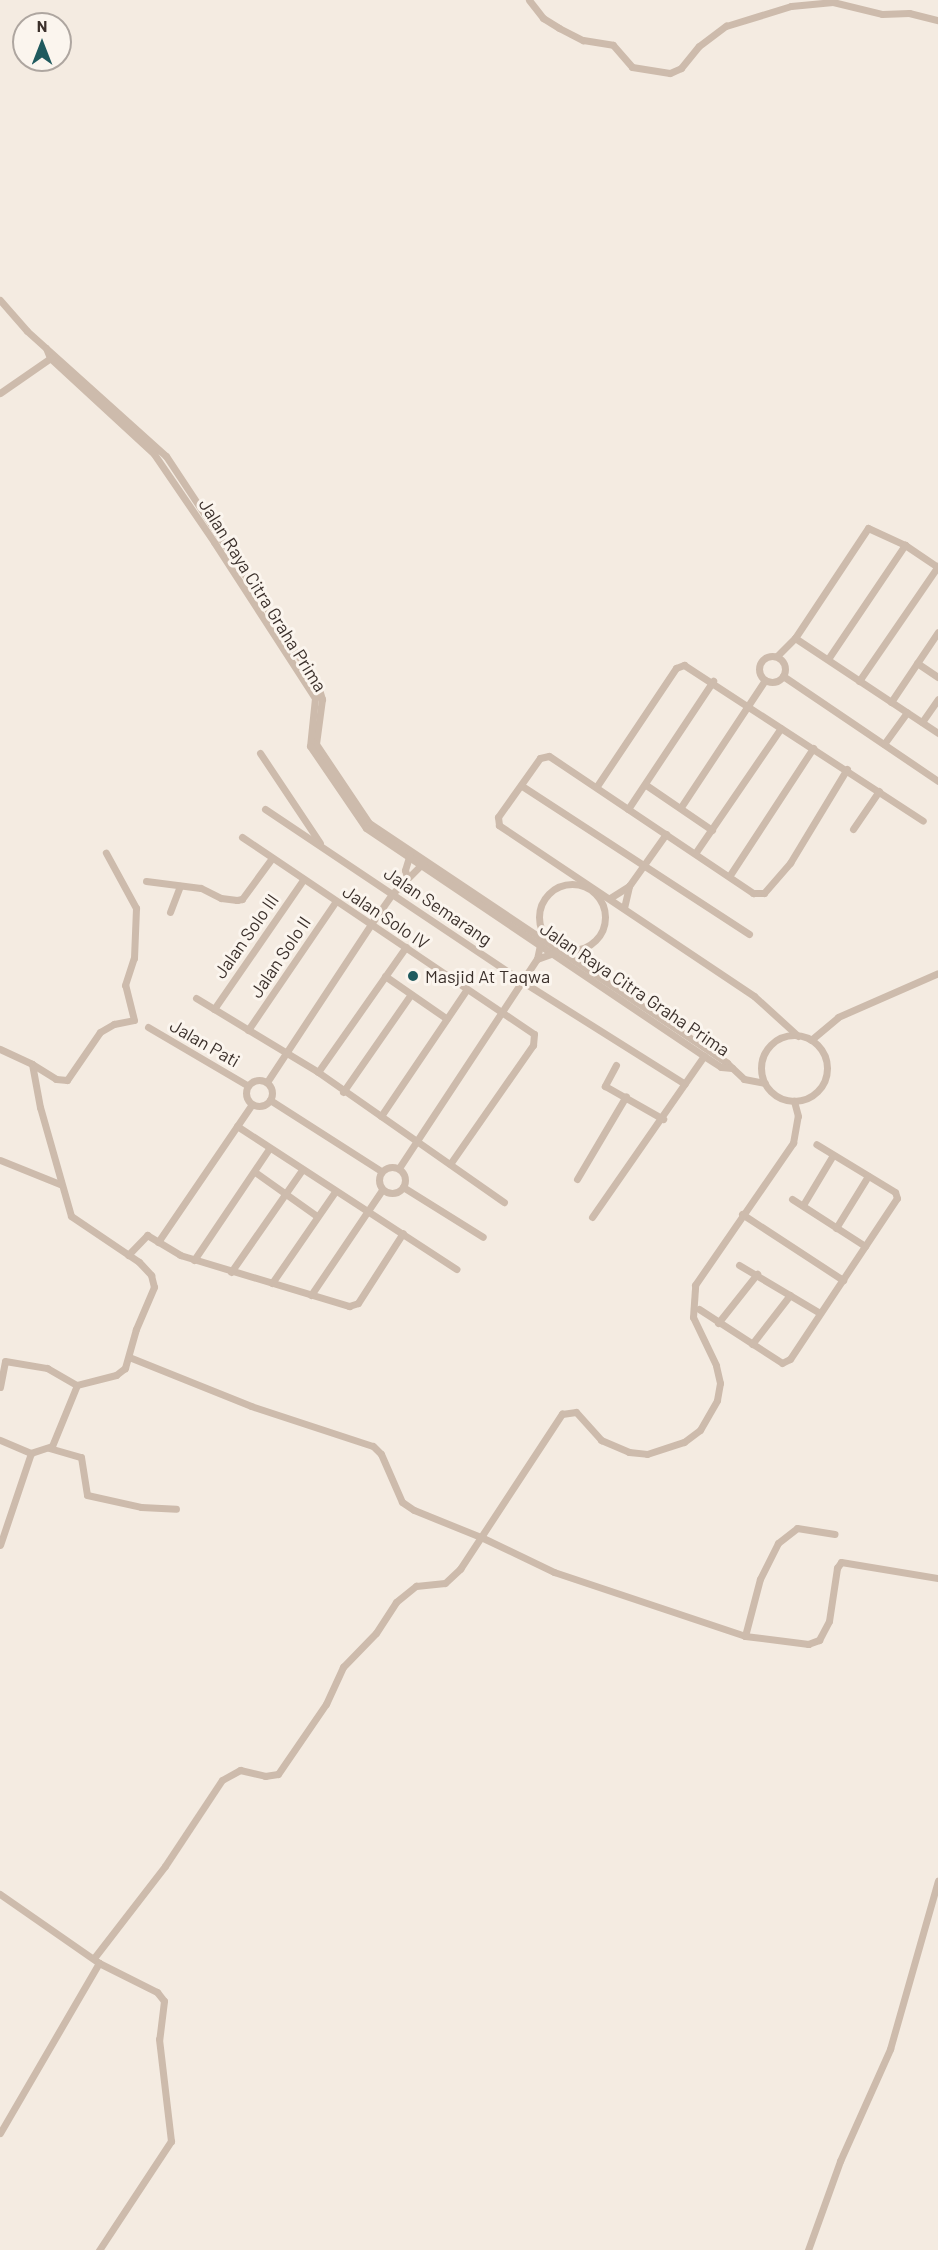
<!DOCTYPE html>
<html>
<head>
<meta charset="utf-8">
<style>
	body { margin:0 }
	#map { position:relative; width:938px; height:2250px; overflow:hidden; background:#f4ebe1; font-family:Barlow,sans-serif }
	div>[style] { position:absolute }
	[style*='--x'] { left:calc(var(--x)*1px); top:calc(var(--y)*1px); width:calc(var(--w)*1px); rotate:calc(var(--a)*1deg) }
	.street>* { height:7px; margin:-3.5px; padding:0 3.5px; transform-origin:3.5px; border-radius:3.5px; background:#cdbbac }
	.street>.ring { margin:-3.5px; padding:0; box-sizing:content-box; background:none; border:7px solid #cdbbac; border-radius:50% }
	.dots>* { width:16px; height:16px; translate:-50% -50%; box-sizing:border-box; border:3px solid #fbf5ee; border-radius:50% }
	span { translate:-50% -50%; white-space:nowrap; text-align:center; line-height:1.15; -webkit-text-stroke:6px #fbf5ee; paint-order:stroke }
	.street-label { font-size:18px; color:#3b302b }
	.poi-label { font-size:18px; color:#3b302b }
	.left { translate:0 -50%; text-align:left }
	.north { position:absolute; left:12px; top:12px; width:60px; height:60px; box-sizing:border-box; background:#fbf5ee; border:2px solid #aea6a0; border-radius:50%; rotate:0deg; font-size:16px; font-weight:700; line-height:24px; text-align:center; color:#3b302b }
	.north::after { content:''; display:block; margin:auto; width:21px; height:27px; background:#1f5a5e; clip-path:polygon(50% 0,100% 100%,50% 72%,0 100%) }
</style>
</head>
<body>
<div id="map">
	<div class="street">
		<div style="--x:529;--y:0;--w:23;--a:52"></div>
		<div style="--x:543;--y:18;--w:19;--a:32"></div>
		<div style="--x:559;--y:28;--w:27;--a:27"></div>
		<div style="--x:583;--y:40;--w:30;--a:9"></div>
		<div style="--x:613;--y:45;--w:29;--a:49"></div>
		<div style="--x:632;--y:67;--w:38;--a:9"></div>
		<div style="--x:670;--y:73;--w:12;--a:-24"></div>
		<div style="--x:681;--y:68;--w:28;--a:-51"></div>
		<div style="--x:699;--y:46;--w:34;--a:-37"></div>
		<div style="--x:726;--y:26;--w:68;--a:-17.1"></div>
		<div style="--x:791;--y:6;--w:42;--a:-5.4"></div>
		<div style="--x:833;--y:2;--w:50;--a:13.8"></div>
		<div style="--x:882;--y:14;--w:27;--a:-2"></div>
		<div style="--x:909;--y:13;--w:30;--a:14"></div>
		<div style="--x:0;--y:300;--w:41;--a:48.9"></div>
		<div style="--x:27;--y:331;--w:187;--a:42"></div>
		<div style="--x:166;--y:456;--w:276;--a:56.5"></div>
		<div style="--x:318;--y:686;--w:14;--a:73"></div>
		<div style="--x:322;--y:699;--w:45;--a:97.6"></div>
		<div style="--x:316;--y:744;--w:95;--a:56.1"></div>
		<div style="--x:369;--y:823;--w:431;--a:33.8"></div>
		<div style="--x:727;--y:1063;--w:23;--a:43"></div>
		<div style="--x:744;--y:1079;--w:21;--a:11"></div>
		<div style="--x:46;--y:348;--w:11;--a:68"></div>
		<div style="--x:50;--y:358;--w:142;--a:42.7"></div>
		<div style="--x:154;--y:454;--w:107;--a:55.7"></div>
		<div style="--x:214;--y:542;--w:186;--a:57.1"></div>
		<div style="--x:315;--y:698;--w:48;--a:95.9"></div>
		<div style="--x:310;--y:746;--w:99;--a:55.7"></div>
		<div style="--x:366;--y:828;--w:408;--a:34"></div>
		<div style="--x:704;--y:1056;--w:20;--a:33"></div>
		<div style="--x:721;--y:1067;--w:11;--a:5"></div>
		<div style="--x:0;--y:393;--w:63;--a:-34.7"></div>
		<div style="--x:795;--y:638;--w:172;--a:33.6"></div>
		<div class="ring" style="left:759px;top:656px;width:19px;height:19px"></div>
		<div style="--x:777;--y:656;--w:25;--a:-45"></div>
		<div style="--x:795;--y:638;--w:132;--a:-56.4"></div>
		<div style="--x:868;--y:528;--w:41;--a:24.7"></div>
		<div style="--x:905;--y:545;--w:40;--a:34"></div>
		<div style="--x:828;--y:659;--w:138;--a:-56"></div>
		<div style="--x:917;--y:663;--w:25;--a:34"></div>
		<div style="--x:783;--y:676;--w:187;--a:34.1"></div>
		<div style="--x:859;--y:681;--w:140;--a:-55.5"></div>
		<div style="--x:891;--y:702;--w:84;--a:-56.1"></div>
		<div style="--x:922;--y:722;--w:28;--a:-55"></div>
		<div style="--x:884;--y:744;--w:39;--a:-54"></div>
		<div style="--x:260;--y:753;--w:108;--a:56.3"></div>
		<div style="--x:646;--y:785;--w:80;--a:34.3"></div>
		<div style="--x:522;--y:786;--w:271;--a:33.1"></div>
		<div style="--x:597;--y:786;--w:142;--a:-56.2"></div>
		<div style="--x:676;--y:668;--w:9;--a:-21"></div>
		<div style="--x:684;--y:665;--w:285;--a:33.1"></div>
		<div style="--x:681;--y:807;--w:152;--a:-56.5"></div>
		<div style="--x:265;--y:809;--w:311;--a:33.8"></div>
		<div style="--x:523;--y:982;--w:191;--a:32.2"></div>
		<div style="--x:628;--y:809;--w:154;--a:-56.4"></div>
		<div style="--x:853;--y:829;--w:46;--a:-55.6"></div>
		<div style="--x:242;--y:837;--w:352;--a:34"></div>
		<div style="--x:534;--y:1034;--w:11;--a:95"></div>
		<div style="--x:533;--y:1045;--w:145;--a:124.9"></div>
		<div style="--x:696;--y:852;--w:150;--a:-55.6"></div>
		<div style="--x:730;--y:875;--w:152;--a:-56.8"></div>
		<div style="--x:407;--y:877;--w:7;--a:-106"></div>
		<div style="--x:405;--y:870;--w:17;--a:-73"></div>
		<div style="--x:146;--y:881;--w:55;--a:7.3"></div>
		<div style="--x:201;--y:888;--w:22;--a:27"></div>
		<div style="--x:221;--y:898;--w:16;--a:7"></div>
		<div style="--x:237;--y:900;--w:5;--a:-11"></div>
		<div style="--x:242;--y:899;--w:51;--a:-53.8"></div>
		<div class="ring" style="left:539px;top:884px;width:59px;height:59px"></div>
		<div style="--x:610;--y:898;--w:22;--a:-32"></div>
		<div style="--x:629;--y:886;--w:64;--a:-54.6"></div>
		<div style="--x:624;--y:908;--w:23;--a:-77"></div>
		<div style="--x:170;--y:912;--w:28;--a:-69"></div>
		<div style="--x:537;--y:959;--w:20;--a:-20"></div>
		<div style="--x:385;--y:976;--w:75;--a:34.7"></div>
		<div style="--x:196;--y:998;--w:143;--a:31.2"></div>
		<div style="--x:318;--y:1072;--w:227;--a:35"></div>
		<div style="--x:214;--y:1009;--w:157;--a:-55.4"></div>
		<div style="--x:148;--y:1027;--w:115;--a:30.4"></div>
		<div style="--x:248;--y:1030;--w:156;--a:-55.7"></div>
		<div class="ring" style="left:761px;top:1035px;width:59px;height:59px"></div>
		<div style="--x:798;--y:1036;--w:59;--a:-137.7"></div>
		<div style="--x:754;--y:996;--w:307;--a:-146.2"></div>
		<div style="--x:499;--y:825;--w:8;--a:-97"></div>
		<div style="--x:498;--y:817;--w:72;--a:-54.6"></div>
		<div style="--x:540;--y:758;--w:9;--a:-13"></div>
		<div style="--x:549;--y:756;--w:246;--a:33.9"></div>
		<div style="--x:753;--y:893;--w:11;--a:0"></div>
		<div style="--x:764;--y:893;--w:40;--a:-49"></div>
		<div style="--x:790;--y:863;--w:110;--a:-58.8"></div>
		<div style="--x:811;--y:1040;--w:35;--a:-40"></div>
		<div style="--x:838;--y:1017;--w:109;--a:-23.7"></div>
		<div style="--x:0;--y:1049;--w:35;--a:25"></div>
		<div style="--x:32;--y:1064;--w:44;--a:79.5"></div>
		<div style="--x:40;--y:1107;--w:113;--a:74.1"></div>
		<div style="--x:71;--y:1216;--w:82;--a:34.1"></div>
		<div style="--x:139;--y:1262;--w:18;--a:47"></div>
		<div style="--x:151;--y:1275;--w:12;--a:76"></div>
		<div style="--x:154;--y:1287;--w:46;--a:113.2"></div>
		<div style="--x:136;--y:1329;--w:41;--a:105.8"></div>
		<div style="--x:125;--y:1368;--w:11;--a:142"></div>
		<div style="--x:116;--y:1375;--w:40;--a:165.6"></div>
		<div style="--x:77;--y:1385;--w:66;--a:112.3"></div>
		<div style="--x:52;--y:1446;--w:22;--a:162"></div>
		<div style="--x:31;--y:1453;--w:97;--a:108.6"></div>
		<div style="--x:32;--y:1064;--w:28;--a:32"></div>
		<div style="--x:56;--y:1079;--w:11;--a:5"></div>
		<div style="--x:67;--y:1080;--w:58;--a:-55.5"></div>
		<div style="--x:100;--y:1032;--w:16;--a:-30"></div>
		<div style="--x:114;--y:1024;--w:20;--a:-11"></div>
		<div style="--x:134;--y:1020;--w:36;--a:-104"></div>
		<div style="--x:125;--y:985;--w:28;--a:-72"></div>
		<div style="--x:134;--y:958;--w:50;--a:-87.7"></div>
		<div style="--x:136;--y:908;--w:63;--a:-118.6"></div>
		<div style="--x:616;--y:1065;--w:24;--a:118"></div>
		<div style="--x:605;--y:1086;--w:67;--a:29.6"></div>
		<div style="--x:318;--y:1072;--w:153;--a:-54.9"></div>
		<div class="ring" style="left:246px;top:1080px;width:19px;height:19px"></div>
		<div style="--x:267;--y:1082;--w:189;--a:-56.6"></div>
		<div style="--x:371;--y:924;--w:37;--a:-55"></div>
		<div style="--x:392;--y:894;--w:44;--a:-45"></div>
		<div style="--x:343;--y:1092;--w:119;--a:-55.2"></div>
		<div style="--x:270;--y:1100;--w:132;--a:32.6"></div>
		<div style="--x:381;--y:1116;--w:153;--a:-55.9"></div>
		<div style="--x:237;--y:1126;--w:262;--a:33.1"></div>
		<div style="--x:0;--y:1160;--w:65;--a:21.8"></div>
		<div class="ring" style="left:379px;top:1167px;width:19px;height:19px"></div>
		<div style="--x:399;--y:1168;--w:250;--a:-56.6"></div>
		<div style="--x:537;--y:959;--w:19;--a:-78"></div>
		<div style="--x:255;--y:1172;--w:76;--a:35.4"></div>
		<div style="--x:577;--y:1179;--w:96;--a:-59.4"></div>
		<div style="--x:403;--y:1187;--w:94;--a:32"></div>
		<div style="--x:792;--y:1199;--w:87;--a:32.8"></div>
		<div style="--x:803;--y:1205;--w:58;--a:-59"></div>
		<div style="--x:742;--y:1214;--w:121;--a:33.2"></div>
		<div style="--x:592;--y:1217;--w:196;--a:-55.2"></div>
		<div style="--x:836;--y:1228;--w:61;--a:-58.4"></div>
		<div style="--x:158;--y:1242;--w:167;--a:-55.7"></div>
		<div style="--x:128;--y:1255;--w:28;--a:-46"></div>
		<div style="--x:147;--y:1235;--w:39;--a:31"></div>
		<div style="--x:180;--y:1255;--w:177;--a:16.8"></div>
		<div style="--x:349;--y:1306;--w:9;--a:-18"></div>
		<div style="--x:358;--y:1303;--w:83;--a:-57.3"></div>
		<div style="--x:194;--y:1260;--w:134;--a:-56"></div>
		<div style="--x:739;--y:1265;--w:94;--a:30.7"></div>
		<div style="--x:231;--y:1272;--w:124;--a:-55.2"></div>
		<div style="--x:272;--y:1283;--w:109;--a:-55.4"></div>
		<div style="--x:311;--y:1295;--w:127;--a:-55.9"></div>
		<div style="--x:699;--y:1309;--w:99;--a:33"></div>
		<div style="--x:782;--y:1363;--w:9;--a:-27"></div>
		<div style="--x:790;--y:1359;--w:193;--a:-56.4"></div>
		<div style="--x:897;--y:1198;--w:6;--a:-108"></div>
		<div style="--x:895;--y:1192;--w:92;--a:-148.7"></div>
		<div style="--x:718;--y:1323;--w:63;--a:-51.5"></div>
		<div style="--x:752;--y:1344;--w:62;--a:-52.2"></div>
		<div style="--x:129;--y:1357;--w:131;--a:21.9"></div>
		<div style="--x:251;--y:1406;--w:128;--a:18.2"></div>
		<div style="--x:373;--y:1446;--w:11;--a:45"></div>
		<div style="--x:381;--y:1454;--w:52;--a:66.4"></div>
		<div style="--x:402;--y:1502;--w:14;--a:34"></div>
		<div style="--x:414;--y:1510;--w:74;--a:22.1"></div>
		<div style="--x:483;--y:1538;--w:79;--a:25.6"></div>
		<div style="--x:554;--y:1572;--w:201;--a:18.5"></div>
		<div style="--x:745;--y:1636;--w:64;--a:7.2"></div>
		<div style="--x:808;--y:1644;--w:12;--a:-20"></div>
		<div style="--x:819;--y:1640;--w:21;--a:-62"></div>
		<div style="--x:829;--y:1621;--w:54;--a:-81.4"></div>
		<div style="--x:837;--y:1568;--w:7;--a:-56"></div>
		<div style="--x:841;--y:1562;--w:98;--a:9.4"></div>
		<div style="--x:0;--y:1387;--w:26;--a:-79"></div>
		<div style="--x:5;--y:1361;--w:43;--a:9.5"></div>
		<div style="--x:47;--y:1368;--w:34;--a:30"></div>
		<div style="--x:0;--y:1440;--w:34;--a:23"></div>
		<div style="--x:49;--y:1448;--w:33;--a:16"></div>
		<div style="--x:81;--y:1457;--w:38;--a:81"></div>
		<div style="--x:87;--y:1495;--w:55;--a:12.5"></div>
		<div style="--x:141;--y:1507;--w:35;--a:3"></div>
		<div style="--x:745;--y:1636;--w:59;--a:-75.3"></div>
		<div style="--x:760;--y:1579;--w:40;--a:-63.4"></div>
		<div style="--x:778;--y:1543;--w:24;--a:-38"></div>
		<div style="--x:797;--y:1528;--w:38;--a:9"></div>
		<div style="--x:0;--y:1894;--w:121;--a:34.9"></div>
		<div style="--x:99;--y:1963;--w:65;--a:26.6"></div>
		<div style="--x:157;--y:1992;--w:11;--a:52"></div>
		<div style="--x:164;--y:2001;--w:38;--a:97"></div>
		<div style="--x:159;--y:2039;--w:103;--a:83.3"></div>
		<div style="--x:171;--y:2141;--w:131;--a:123.4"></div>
		<div style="--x:94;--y:1958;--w:116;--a:-52.3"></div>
		<div style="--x:165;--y:1866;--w:103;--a:-56.5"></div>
		<div style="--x:222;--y:1780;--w:21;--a:-29"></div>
		<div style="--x:240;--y:1770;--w:26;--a:13"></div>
		<div style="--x:265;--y:1776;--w:13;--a:-9"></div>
		<div style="--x:278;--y:1774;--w:85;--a:-55.6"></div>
		<div style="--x:326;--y:1704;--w:41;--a:-65.3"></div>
		<div style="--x:343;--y:1667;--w:47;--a:-45.9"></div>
		<div style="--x:376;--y:1633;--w:37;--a:-57"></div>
		<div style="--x:396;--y:1602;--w:26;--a:-39"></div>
		<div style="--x:416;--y:1586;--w:29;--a:-6"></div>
		<div style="--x:445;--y:1583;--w:21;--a:-43"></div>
		<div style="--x:460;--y:1569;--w:186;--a:-56.7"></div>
		<div style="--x:562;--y:1414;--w:14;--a:-8"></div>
		<div style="--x:576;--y:1412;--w:38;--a:48"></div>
		<div style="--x:601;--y:1440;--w:30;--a:23"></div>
		<div style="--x:629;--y:1452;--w:18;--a:6"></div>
		<div style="--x:647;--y:1454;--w:39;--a:-18"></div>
		<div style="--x:684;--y:1442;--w:20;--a:-37"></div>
		<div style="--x:700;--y:1430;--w:34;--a:-60"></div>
		<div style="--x:717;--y:1400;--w:17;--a:-80"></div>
		<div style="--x:720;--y:1383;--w:18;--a:-103"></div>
		<div style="--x:716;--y:1365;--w:53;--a:-115.6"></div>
		<div style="--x:693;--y:1317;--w:32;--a:-86"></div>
		<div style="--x:695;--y:1285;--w:173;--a:-55.4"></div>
		<div style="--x:793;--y:1143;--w:27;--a:-80"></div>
		<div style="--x:798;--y:1116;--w:16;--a:-105"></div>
		<div style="--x:0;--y:2133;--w:197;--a:-59.8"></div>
		<div style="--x:808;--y:2250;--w:95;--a:-70.2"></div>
		<div style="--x:840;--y:2161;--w:123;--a:-65.9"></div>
		<div style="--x:890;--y:2049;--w:175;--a:-74.1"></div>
	</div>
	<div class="dots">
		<div style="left:413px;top:976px;background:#1f5a5e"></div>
	</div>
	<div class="street-label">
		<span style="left:263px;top:595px;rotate:58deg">Jalan Raya Citra Graha Prima</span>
		<span style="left:438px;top:906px;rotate:34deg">Jalan Semarang</span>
		<span style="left:386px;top:917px;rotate:34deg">Jalan Solo IV</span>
		<span style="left:246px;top:936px;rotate:-55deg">Jalan Solo III</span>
		<span style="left:280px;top:957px;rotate:-56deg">Jalan Solo II</span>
		<span style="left:635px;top:989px;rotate:34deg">Jalan Raya Citra Graha Prima</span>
		<span style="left:205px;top:1043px;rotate:30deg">Jalan Pati</span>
	</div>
	<div class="poi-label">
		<span class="left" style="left:425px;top:976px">Masjid At Taqwa</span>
	</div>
	<div class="north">N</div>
</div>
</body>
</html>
